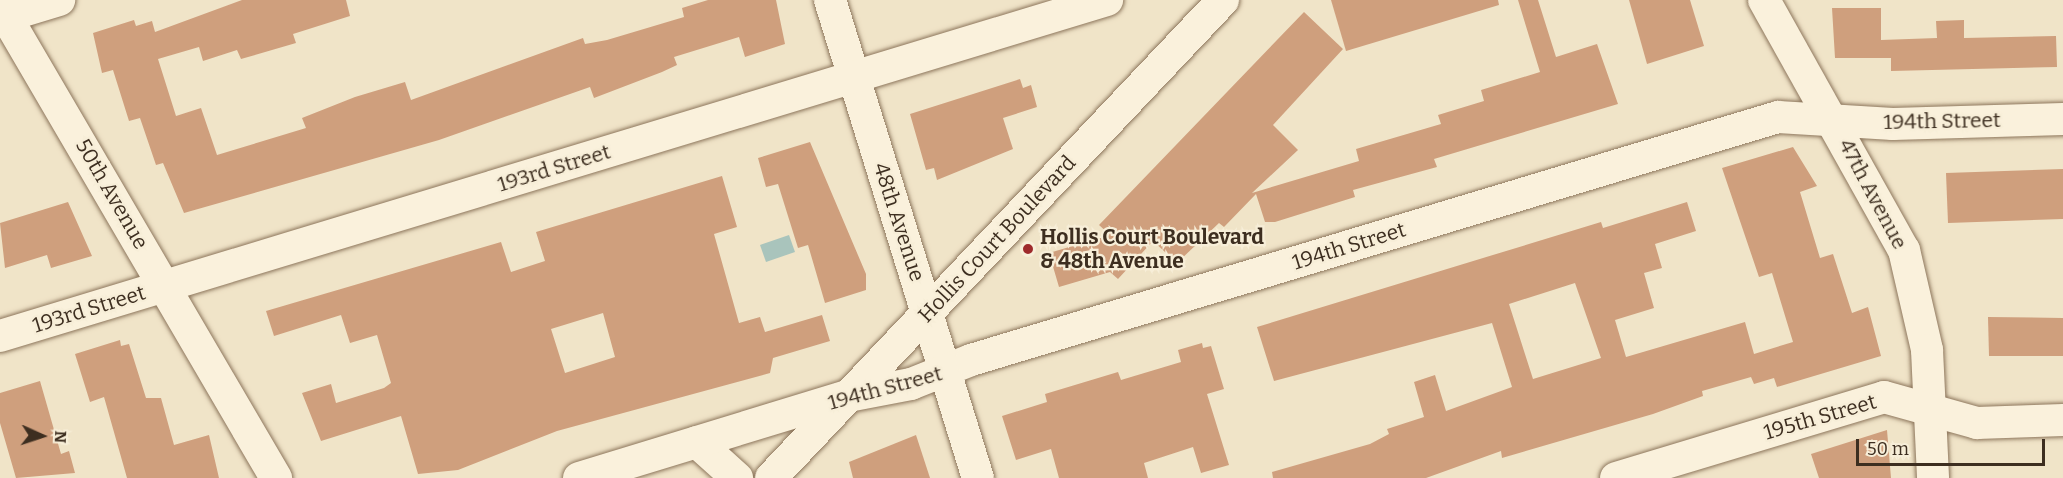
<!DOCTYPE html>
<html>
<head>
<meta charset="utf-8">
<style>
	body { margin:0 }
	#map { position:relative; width:2063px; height:478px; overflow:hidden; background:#f0e4c8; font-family:Bitter,serif }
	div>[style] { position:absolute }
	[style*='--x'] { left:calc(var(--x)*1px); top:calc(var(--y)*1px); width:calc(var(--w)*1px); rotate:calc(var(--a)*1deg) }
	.water>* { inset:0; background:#a9c4bc }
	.building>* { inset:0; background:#cf9f7d }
	.roads { filter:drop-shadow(0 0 2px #8d765c) drop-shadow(0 0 2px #8d765c) }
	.minor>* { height:32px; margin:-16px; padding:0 16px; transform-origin:16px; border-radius:16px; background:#faf1dc }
	.dots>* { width:16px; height:16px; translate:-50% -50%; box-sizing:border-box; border:3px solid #f7eed8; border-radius:50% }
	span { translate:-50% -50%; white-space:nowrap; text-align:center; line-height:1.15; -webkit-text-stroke:4.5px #f7eed8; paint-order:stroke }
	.street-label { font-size:21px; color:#3d2e20 }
	.poi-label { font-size:21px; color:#3d2e20; font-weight:700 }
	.left { translate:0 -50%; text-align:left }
	.north { position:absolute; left:12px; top:406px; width:60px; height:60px; -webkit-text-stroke:4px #f7eed8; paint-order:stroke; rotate:93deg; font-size:16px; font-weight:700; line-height:24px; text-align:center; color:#3d2e20 }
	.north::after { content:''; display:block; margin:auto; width:21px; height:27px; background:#3d2e20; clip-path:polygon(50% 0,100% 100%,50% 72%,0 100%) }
	.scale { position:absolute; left:1856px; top:439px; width:189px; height:27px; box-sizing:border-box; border:3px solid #3d2e20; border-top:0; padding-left:8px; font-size:18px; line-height:21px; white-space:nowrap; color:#3d2e20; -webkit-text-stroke:4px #f7eed8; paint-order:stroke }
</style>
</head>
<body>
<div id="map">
	<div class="water">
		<div style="clip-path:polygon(789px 235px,795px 252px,766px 262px,760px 245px)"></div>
	</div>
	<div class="building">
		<div style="clip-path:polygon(242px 0,346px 0,350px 16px,293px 34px,296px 43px,241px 59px,237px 50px,203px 61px,199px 47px,158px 59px,176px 116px,201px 108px,217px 155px,306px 128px,302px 118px,355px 97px,405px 82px,411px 100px,583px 38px,585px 44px,607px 40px,684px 17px,682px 8px,708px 0,776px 0,785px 44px,745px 57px,739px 37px,674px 57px,677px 65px,662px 72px,594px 98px,590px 87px,439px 140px,184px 213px,163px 163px,156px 165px,140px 118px,129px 121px,113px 70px,102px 73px,93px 33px,134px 20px,136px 26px,152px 21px,155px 32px)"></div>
		<div style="clip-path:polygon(1331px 0,1498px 0,1499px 5px,1346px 51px)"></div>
		<div style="clip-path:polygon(1518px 0,1538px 0,1556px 57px,1597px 44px,1618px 104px,1434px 159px,1437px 167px,1353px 190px,1355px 197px,1275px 222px,1265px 222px,1256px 194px,1224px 227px,1219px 223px,1177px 263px,1153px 241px,1118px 279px,1110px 272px,1059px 287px,1049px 253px,1110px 235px,1099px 225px,1304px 12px,1343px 49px,1273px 125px,1298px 150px,1252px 193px,1359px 161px,1356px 149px,1441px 124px,1438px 115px,1484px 101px,1481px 90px,1540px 72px)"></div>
		<div style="clip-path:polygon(1629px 0,1690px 0,1704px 46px,1647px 64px)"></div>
		<div style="clip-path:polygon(1832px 8px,1881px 8px,1881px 40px,1937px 38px,1936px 21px,1964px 20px,1964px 38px,2056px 36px,2057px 67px,1891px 71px,1891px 58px,1835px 58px)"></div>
		<div style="clip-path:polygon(1020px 79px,1023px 88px,1031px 85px,1037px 107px,1003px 118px,1013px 149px,937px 180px,934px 168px,926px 170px,910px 114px)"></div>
		<div style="clip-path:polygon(810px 142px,866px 274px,866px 290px,825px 303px,808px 245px,798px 248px,778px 184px,766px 187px,758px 158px)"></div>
		<div style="clip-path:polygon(evenodd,1793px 147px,1817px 186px,1800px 192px,1820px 258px,1833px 254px,1852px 313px,1868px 307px,1881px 356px,1777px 387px,1774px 378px,1754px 384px,1751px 377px,1702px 391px,1703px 396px,1653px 414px,1502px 458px,1501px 451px,1426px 478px,1273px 478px,1272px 472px,1370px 444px,1389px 434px,1387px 429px,1424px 417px,1414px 382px,1435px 375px,1446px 411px,1512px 387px,1492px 323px,1274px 381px,1257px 327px,1601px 222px,1603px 228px,1687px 202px,1696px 231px,1655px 244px,1662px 268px,1644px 273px,1654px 308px,1615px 320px,1626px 357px,1745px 322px,1754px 354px,1793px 342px,1772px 273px,1759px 277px,1722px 168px,1793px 147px,1575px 283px,1601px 358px,1533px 379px,1509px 304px,1575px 283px)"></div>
		<div style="clip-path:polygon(2063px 169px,2063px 219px,1948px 223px,1946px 173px)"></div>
		<div style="clip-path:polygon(evenodd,722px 176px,737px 227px,714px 234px,739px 323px,760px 317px,765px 332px,822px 315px,830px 341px,773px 358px,770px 373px,557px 431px,458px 470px,418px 474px,401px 416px,321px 441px,302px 393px,331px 384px,336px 403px,384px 388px,391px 383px,377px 335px,350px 343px,341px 315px,274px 336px,266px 311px,501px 242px,511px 272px,545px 261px,536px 232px,722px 176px,603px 313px,615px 357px,565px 373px,551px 329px,603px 313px)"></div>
		<div style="clip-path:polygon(68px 202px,92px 256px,51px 268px,47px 255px,5px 268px,0 223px)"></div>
		<div style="clip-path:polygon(1988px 317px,2063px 318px,2063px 356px,1989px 356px)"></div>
		<div style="clip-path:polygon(120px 340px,121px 346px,129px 344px,146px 398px,161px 398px,174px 445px,209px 435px,219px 478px,127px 478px,104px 397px,90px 402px,75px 354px)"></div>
		<div style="clip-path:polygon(1202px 343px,1203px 348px,1211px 346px,1224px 389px,1207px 394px,1229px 465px,1201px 473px,1193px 447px,1144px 463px,1148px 478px,1059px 478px,1051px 449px,1016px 460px,1002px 416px,1047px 402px,1045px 394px,1118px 372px,1121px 380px,1181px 362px,1178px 350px)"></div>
		<div style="clip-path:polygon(40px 381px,61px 454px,69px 451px,75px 473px,16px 478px,0 423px,0 393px)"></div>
		<div style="clip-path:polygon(1887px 430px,1891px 478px,1819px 478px,1811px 454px)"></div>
		<div style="clip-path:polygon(916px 435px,930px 478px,853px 478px,849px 462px)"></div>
	</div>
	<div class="roads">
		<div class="minor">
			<div style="--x:830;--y:0;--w:500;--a:72.8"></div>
			<div style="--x:1764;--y:0;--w:287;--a:60.8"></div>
			<div style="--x:1904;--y:250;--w:103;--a:77"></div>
			<div style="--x:1927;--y:350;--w:128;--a:87.3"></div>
			<div style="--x:0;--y:6;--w:547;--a:59.68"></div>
			<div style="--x:0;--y:18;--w:62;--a:-17"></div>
			<div style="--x:0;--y:336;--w:1157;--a:-16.88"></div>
			<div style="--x:697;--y:442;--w:54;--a:42"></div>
			<div style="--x:579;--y:478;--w:281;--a:-17"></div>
			<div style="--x:848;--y:396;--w:64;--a:-10.8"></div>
			<div style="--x:911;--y:384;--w:65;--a:-21.8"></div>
			<div style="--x:971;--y:360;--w:843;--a:-16.76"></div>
			<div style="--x:1778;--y:117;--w:115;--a:3.5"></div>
			<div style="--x:1893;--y:124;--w:170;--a:-1.7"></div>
			<div style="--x:771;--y:478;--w:658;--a:-46.6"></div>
			<div style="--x:1616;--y:478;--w:280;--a:-16.8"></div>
			<div style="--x:1884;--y:397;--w:97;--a:15.6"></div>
			<div style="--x:1977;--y:423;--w:86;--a:-2"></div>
		</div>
	</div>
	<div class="dots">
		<div style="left:1028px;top:249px;background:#9e2a2b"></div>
	</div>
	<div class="street-label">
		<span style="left:1942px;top:121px;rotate:-1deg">194th Street</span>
		<span style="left:554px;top:168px;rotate:-17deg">193rd Street</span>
		<span style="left:112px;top:194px;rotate:60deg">50th Avenue</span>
		<span style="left:1873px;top:194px;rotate:62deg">47th Avenue</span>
		<span style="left:899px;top:222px;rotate:72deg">48th Avenue</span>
		<span style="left:997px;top:239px;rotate:-47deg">Hollis Court Boulevard</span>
		<span style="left:1349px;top:246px;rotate:-17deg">194th Street</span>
		<span style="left:89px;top:309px;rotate:-17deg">193rd Street</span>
		<span style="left:885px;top:388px;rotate:-15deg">194th Street</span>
		<span style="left:1820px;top:417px;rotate:-16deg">195th Street</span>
	</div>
	<div class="poi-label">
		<span class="left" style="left:1040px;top:249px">Hollis Court Boulevard<br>&amp; 48th Avenue</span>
	</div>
	<div class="north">N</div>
	<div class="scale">50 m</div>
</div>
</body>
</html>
